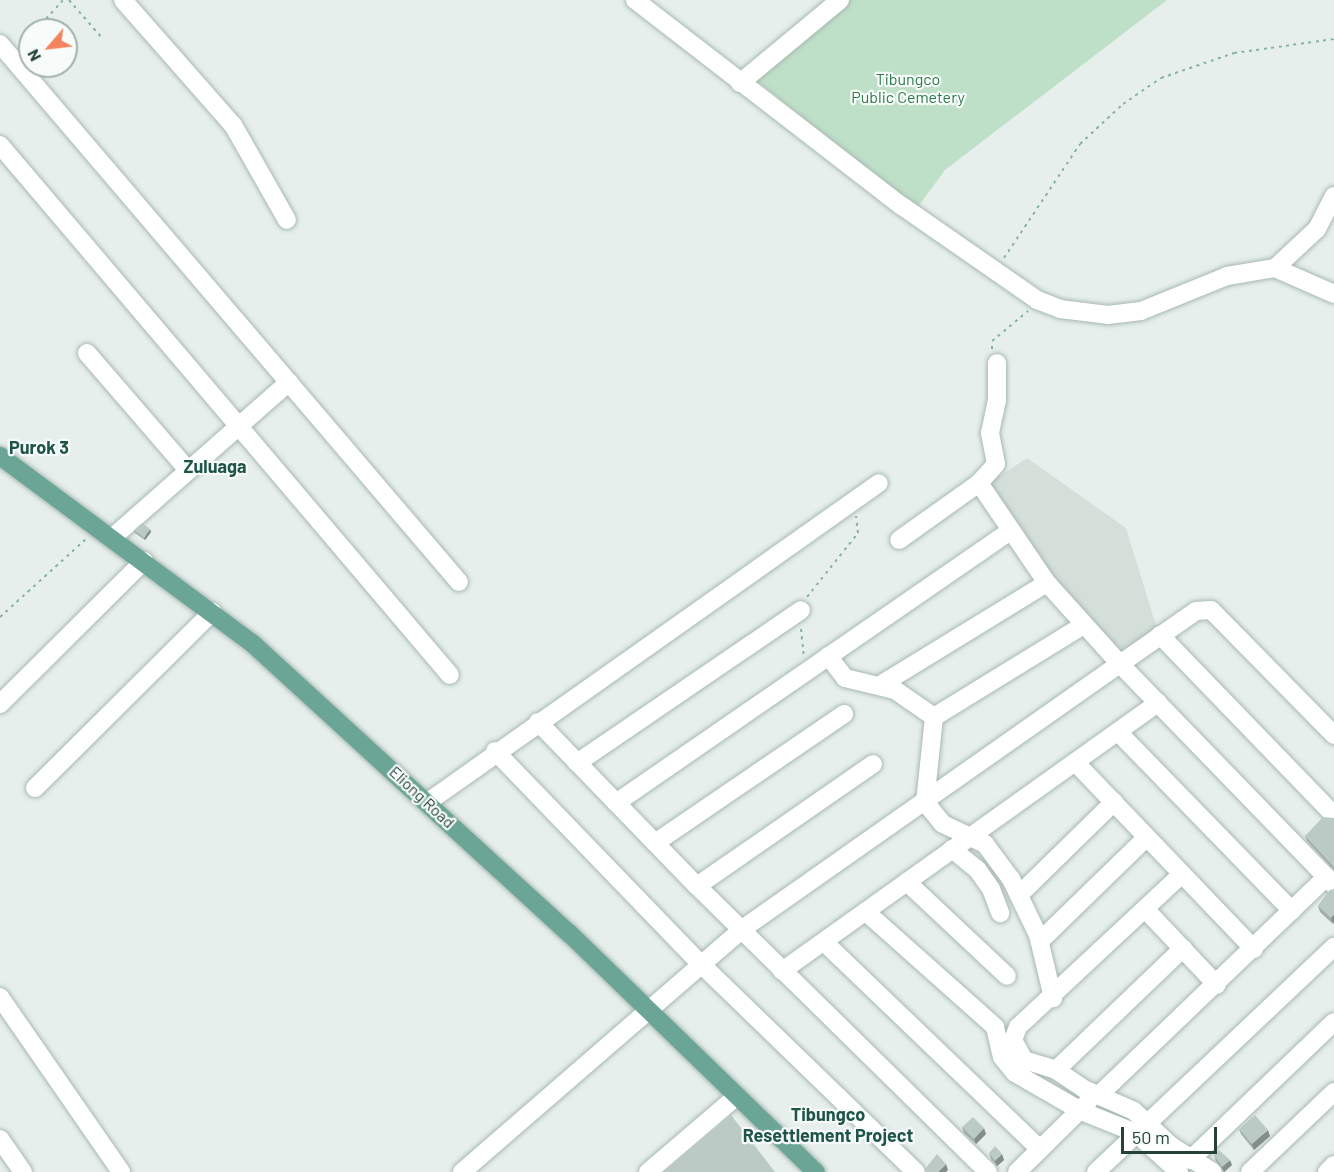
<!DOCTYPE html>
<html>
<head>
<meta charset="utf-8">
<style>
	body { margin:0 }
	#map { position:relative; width:1334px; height:1172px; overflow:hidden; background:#e6efeb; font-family:Barlow,sans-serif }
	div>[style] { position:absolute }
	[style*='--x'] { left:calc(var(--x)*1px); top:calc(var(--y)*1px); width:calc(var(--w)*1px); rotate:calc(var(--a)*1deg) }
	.built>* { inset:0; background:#d4dfda }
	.green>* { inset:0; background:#bfe0c8 }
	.path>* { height:2px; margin-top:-1px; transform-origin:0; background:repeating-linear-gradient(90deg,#86b3a5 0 3px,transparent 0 7.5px) }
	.roads { filter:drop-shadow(0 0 2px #a8b8b2) drop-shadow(0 0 2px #a8b8b2) }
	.minor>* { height:18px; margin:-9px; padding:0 9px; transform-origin:9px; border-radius:9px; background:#fff }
	.major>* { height:18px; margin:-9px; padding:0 9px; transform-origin:9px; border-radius:9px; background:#6aa596 }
	.wall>* { inset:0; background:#a1aea9 }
	.shaded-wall>* { inset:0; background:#838d89 }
	.building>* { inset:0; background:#bbcac4 }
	span { translate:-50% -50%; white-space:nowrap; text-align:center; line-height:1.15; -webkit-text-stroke:4.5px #f7fbf9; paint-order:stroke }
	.park-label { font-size:16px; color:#2d7a4b }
	.street-label { font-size:16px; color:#24423a }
	.neighbourhood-label { font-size:18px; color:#1f5548; font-weight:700 }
	.north { position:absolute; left:18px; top:18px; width:60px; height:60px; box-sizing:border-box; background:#f7fbf9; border:2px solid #a3b1ad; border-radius:50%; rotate:242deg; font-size:16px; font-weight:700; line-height:24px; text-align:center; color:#24423a }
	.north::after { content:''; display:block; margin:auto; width:21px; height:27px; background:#f4845f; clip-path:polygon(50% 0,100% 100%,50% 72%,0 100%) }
	.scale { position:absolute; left:1121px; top:1127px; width:96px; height:27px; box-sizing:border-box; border:3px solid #24423a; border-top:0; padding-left:8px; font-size:18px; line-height:21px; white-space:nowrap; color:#24423a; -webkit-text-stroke:4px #f7fbf9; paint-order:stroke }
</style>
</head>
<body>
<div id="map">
	<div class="built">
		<div style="clip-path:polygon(1027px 458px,1126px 528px,1157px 629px,1120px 656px,1086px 622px,985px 486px)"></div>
	</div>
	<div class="green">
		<div style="clip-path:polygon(844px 0,1167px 0,945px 170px,917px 208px,751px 76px)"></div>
	</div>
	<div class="path">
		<div style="--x:69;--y:0;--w:50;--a:49"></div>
		<div style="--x:42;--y:30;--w:12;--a:-70"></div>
		<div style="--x:46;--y:19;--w:25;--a:-48"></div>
		<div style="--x:1004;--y:258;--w:137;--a:-56.3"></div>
		<div style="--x:1080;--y:144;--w:59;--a:-42.9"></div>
		<div style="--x:1123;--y:104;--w:46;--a:-34.4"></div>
		<div style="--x:1161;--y:78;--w:77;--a:-18.9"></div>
		<div style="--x:1234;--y:53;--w:101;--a:-8"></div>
		<div style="--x:992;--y:349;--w:8;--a:-90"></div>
		<div style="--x:992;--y:341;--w:47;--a:-39.8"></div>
		<div style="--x:807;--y:597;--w:82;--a:-51.4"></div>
		<div style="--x:858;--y:533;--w:17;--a:-97"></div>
		<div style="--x:0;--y:617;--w:115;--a:-42.2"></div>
		<div style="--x:801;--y:629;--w:27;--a:84"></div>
	</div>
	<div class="roads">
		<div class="minor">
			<div style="--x:123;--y:0;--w:167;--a:48.7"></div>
			<div style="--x:233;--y:125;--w:109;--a:60.4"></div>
			<div style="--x:635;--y:0;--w:337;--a:37.7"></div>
			<div style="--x:902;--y:206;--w:165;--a:34.8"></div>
			<div style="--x:1037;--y:300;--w:25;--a:21"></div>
			<div style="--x:1060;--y:309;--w:48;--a:7.1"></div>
			<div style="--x:1108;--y:315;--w:33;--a:-7"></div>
			<div style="--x:1141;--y:311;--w:93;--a:-22.1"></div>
			<div style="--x:1227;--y:276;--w:49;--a:-9.5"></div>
			<div style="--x:1275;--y:268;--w:64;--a:23.8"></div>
			<div style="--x:0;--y:44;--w:707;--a:49.53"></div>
			<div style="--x:740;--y:83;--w:130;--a:-39.7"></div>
			<div style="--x:0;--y:145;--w:695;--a:49.67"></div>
			<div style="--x:1275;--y:268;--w:57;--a:-42.9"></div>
			<div style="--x:1317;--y:229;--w:37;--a:-63"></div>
			<div style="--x:87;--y:353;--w:153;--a:49.2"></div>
			<div style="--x:979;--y:483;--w:25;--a:-48"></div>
			<div style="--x:996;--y:464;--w:32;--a:-101"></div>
			<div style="--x:990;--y:433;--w:33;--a:-78"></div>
			<div style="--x:997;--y:401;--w:38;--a:-90"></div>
			<div style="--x:112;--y:538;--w:236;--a:-41.4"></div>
			<div style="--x:1160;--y:635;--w:250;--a:46"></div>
			<div style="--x:828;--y:656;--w:28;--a:52"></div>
			<div style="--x:845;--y:678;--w:51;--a:13.5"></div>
			<div style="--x:895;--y:690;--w:47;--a:34.7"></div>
			<div style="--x:934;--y:717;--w:85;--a:96"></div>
			<div style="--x:925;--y:802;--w:28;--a:51"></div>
			<div style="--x:943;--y:824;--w:47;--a:25.5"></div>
			<div style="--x:985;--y:844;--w:44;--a:53.4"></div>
			<div style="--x:1011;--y:879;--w:62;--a:64.3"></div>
			<div style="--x:1038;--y:935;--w:65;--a:76.6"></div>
			<div style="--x:882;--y:684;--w:193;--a:-31.5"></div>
			<div style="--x:0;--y:704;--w:203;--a:-44.8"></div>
			<div style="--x:934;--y:717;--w:174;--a:-31.6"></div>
			<div style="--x:538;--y:722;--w:228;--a:45.9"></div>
			<div style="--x:697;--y:886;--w:408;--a:44.5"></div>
			<div style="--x:1119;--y:733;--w:248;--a:45.8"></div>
			<div style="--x:1334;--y:735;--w:175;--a:-134.5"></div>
			<div style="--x:1211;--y:610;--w:15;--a:176"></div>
			<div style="--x:1196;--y:611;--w:93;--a:145.1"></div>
			<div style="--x:1120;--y:664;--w:308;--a:45.9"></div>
			<div style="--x:495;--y:751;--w:296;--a:46"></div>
			<div style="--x:701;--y:964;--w:299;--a:44.1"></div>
			<div style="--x:577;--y:763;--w:271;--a:-34.3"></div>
			<div style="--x:1077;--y:764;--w:256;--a:46.3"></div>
			<div style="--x:35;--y:788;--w:250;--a:-44.8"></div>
			<div style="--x:428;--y:802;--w:552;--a:-35.27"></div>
			<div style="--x:616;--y:803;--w:480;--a:-34.6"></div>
			<div style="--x:655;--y:843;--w:229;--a:-34.3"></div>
			<div style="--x:952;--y:849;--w:32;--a:39"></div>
			<div style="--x:977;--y:869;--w:24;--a:55"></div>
			<div style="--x:991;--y:889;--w:26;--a:69"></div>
			<div style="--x:1182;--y:874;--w:224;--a:137"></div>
			<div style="--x:1018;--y:1027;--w:14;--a:111"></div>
			<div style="--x:1013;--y:1040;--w:23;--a:61"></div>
			<div style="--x:1024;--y:1060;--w:34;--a:17"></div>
			<div style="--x:1056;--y:1070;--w:36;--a:34"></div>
			<div style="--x:1086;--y:1090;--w:52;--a:23.6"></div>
			<div style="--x:1134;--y:1111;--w:51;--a:43.4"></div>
			<div style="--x:1171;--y:1146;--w:49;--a:31.8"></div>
			<div style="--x:907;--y:882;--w:137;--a:43.2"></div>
			<div style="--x:697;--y:886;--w:214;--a:-34.7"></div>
			<div style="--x:1019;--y:895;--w:133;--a:-44.4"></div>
			<div style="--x:1146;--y:910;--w:103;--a:46.6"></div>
			<div style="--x:866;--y:912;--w:173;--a:41.7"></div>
			<div style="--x:995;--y:1027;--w:31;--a:77"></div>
			<div style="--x:1002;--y:1057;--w:21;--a:51"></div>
			<div style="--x:1015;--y:1073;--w:76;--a:29.9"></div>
			<div style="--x:1081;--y:1111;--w:59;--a:21.8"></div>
			<div style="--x:1136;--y:1133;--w:58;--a:42.2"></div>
			<div style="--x:1040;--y:941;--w:149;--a:-44.2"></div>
			<div style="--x:824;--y:942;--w:299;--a:43.8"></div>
			<div style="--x:782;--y:971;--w:462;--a:-35.5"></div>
			<div style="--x:0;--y:997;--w:213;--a:55.3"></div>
			<div style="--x:1056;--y:1070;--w:176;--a:-43.8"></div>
			<div style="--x:1099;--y:1095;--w:315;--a:-43.8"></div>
			<div style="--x:0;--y:1139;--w:40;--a:55.1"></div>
			<div style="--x:1190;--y:1160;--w:199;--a:-43.8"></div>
			<div style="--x:462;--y:1172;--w:369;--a:-40.9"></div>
			<div style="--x:741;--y:930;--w:463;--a:-35.1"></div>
			<div style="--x:1120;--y:664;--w:109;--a:-132"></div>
			<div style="--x:1047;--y:583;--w:121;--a:-124.2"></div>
			<div style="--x:979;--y:483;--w:98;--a:144.5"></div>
			<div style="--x:648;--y:1172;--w:117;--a:-40.5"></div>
			<div style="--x:1017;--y:1172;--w:100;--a:-44.6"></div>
			<div style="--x:1096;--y:1172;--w:328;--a:-43.4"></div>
			<div style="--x:1250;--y:1172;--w:116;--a:-43.6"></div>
			<div style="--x:1327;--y:1172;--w:10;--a:-45"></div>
		</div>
		<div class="major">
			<div style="--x:0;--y:456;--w:314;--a:36.6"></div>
			<div style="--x:252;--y:643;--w:430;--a:42.5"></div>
			<div style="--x:569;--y:933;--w:344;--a:44.1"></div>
		</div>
	</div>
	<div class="wall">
		<div style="clip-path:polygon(134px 530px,151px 532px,145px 540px,135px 533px)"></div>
		<div style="clip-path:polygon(1334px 818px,1334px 870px,1307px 841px,1305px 836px)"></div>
		<div style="clip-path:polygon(1330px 890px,1333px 924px,1320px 912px,1318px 906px)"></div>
		<div style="clip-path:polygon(962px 1127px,986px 1134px,976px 1144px,964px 1133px)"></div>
		<div style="clip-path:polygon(1239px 1129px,1270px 1136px,1254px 1150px,1241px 1134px)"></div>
		<div style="clip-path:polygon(989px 1153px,1004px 1160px,997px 1166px,991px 1159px)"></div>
		<div style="clip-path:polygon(1214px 1155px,1232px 1165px,1224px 1172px,1216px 1161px)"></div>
	</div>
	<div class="shaded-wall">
		<div style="clip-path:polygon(150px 529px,151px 532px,145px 540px,144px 538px)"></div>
		<div style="clip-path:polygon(1334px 914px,1334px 922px,1333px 924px,1331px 918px)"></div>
		<div style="clip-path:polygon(984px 1128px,986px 1134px,976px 1144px,974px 1139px)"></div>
		<div style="clip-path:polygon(1268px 1130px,1270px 1136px,1254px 1150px,1252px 1144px)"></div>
		<div style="clip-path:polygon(1002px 1154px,1004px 1160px,997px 1166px,995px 1161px)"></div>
		<div style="clip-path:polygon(1230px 1160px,1232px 1165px,1224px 1172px,1222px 1167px)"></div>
		<div style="clip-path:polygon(946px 1164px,948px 1170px,946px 1172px,938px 1172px)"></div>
	</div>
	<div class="building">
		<div style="clip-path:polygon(142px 523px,150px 529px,144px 538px,134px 530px)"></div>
		<div style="clip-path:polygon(1323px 817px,1334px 818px,1334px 867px,1305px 836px)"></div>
		<div style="clip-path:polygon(1334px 889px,1334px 914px,1331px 918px,1318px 906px,1330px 890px)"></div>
		<div style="clip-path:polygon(731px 1115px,775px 1172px,662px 1172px)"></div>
		<div style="clip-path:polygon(1255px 1115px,1268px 1130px,1252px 1144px,1239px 1129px)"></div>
		<div style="clip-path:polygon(973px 1117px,984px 1128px,974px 1139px,962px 1127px)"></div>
		<div style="clip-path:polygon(995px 1146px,1002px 1154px,995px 1161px,989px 1153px)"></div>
		<div style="clip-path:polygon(1219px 1150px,1230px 1160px,1222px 1167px,1214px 1155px)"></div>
		<div style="clip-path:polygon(937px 1154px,946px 1164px,938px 1172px,927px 1172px,925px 1169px)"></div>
	</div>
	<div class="park-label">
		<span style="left:908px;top:88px">Tibungco<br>Public Cemetery</span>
	</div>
	<div class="street-label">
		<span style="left:422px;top:797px;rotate:43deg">Eliong Road</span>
	</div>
	<div class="neighbourhood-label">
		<span style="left:39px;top:447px">Purok 3</span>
		<span style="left:215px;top:466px">Zuluaga</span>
		<span style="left:828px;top:1125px">Tibungco<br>Resettlement Project</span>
	</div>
	<div class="north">N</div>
	<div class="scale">50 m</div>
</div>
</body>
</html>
